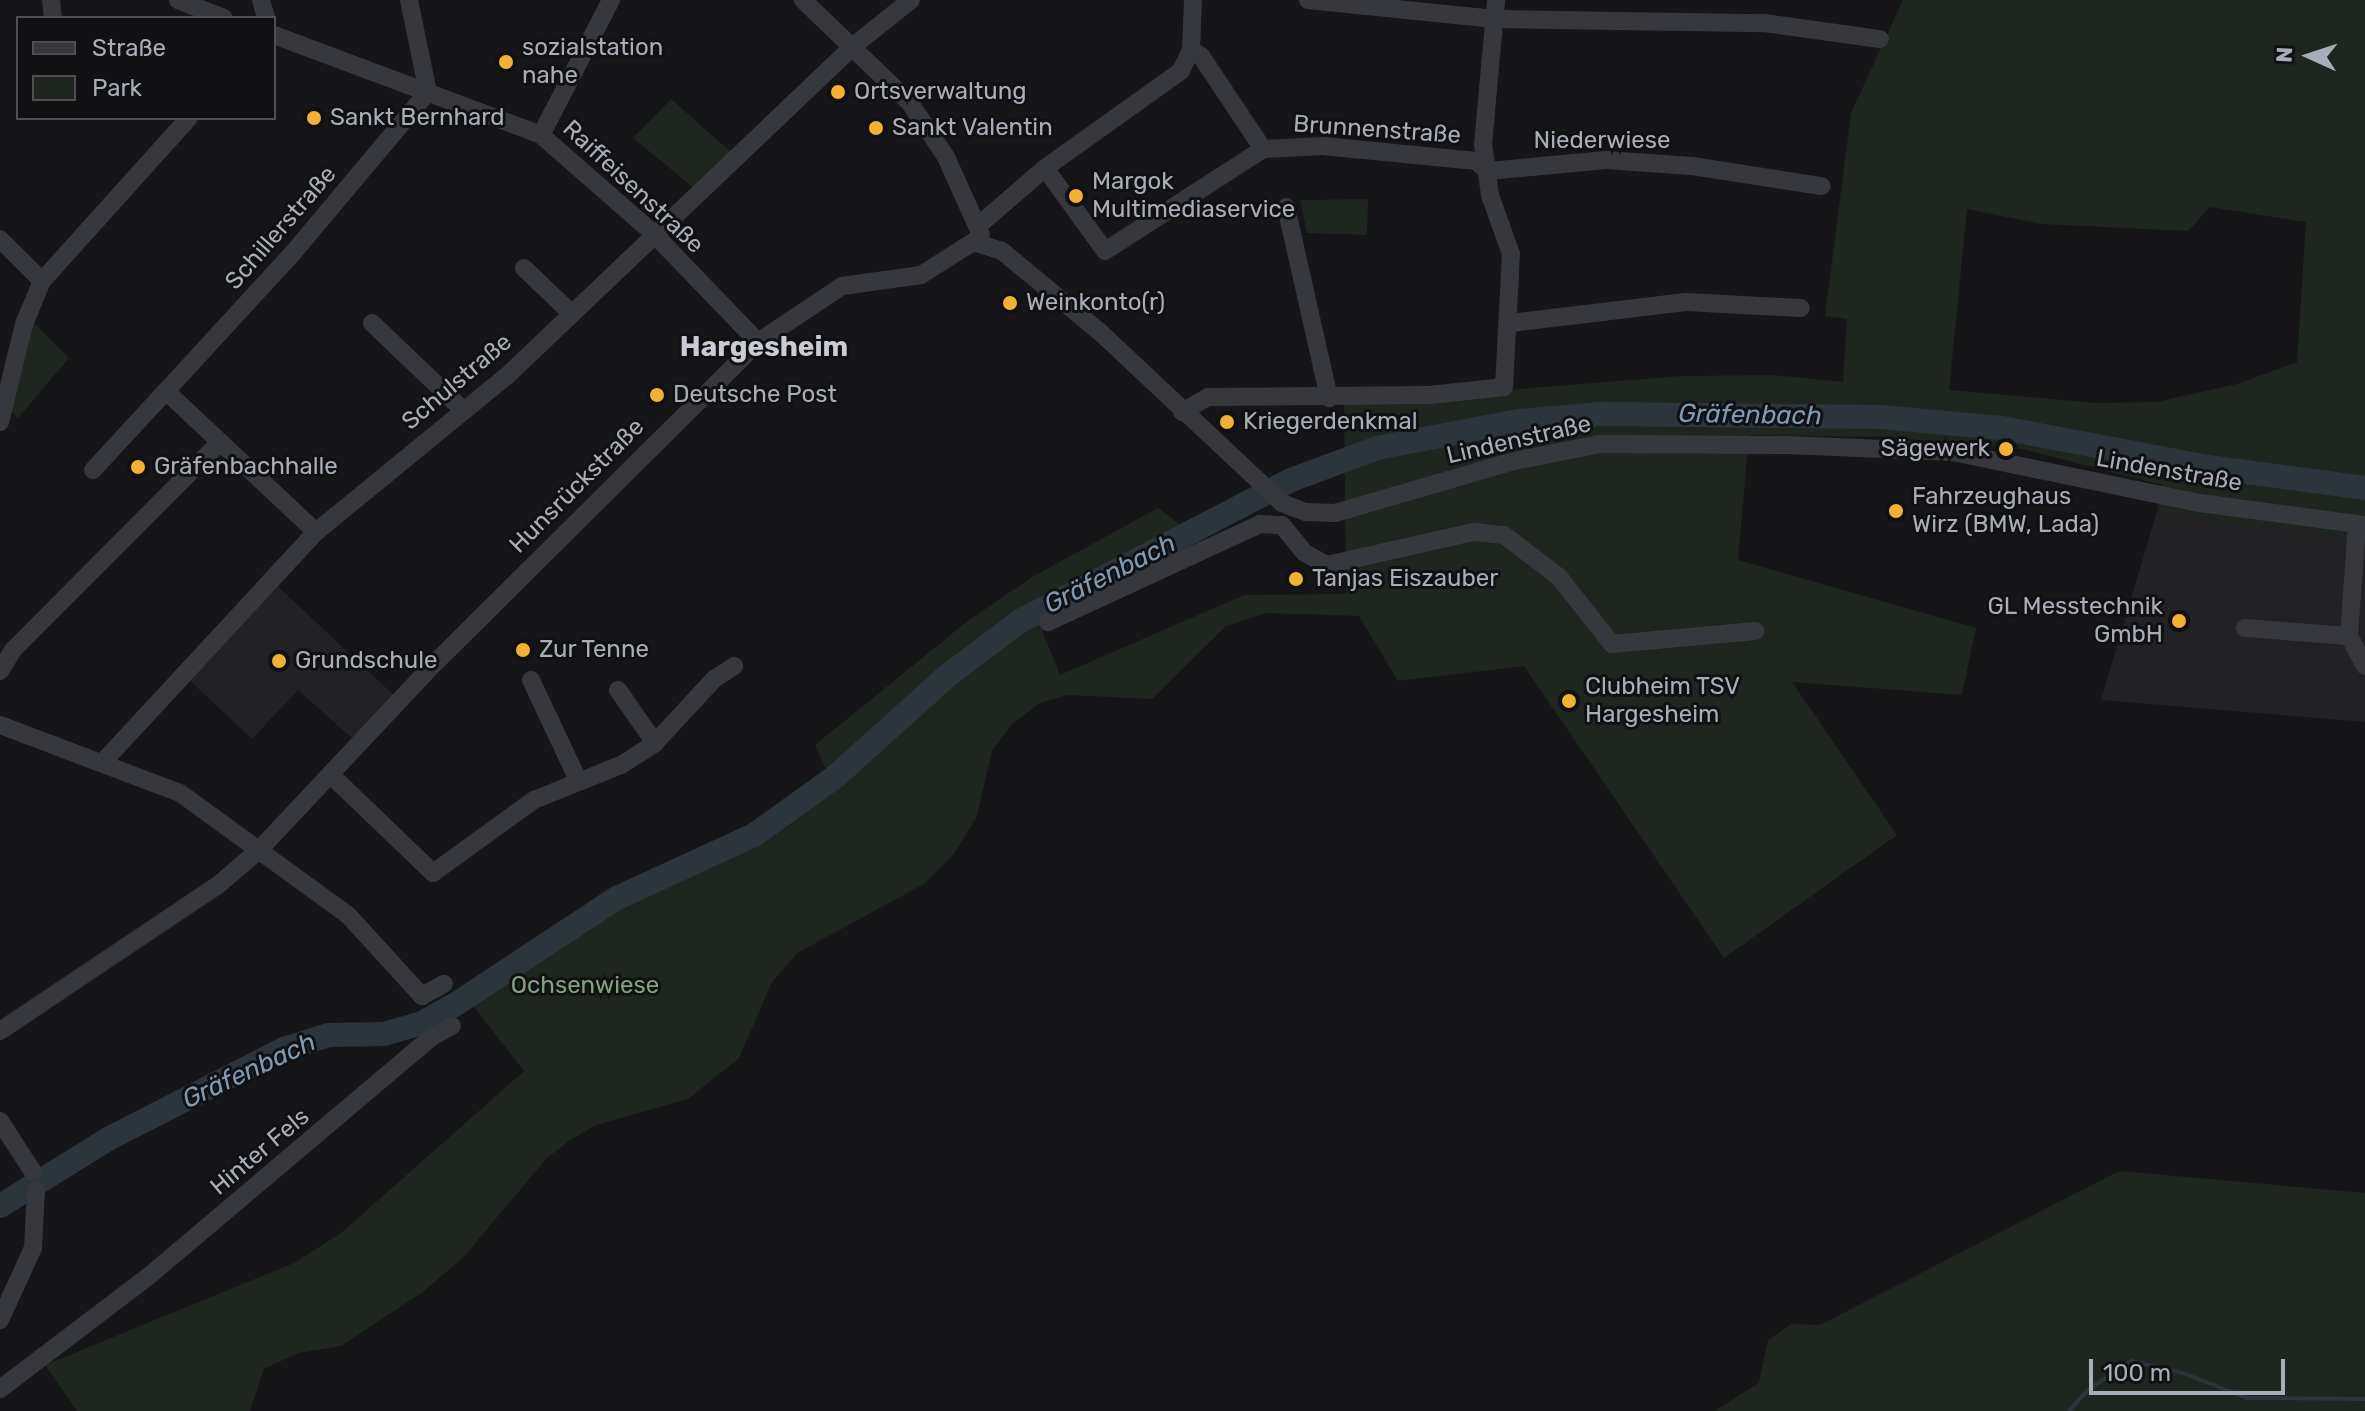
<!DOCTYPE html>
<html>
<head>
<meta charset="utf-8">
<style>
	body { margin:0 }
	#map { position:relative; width:2365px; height:1411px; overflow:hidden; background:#161618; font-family:Rubik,sans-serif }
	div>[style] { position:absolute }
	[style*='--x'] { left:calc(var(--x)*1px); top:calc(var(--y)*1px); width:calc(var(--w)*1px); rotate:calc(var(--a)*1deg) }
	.built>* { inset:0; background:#222225 }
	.green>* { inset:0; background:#1e261f }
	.stream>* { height:4px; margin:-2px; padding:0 2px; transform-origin:2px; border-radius:2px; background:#2c353c }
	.river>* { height:24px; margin:-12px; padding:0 12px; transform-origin:12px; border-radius:12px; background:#2c353c }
	.minor>* { height:18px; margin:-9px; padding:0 9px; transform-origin:9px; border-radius:9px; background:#37383d }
	.dots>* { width:22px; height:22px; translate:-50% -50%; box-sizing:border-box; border:4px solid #111113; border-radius:50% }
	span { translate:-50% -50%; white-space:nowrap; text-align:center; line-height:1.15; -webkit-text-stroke:6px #111113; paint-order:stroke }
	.poi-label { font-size:24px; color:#a8adb8 }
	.left { translate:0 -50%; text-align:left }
	.right { translate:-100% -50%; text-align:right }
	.street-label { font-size:24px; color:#a8adb8 }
	.park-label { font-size:24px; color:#7fa381 }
	.water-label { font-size:26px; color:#7f9bb3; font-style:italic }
	.quarter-label { font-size:28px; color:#c9ccd4; font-weight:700 }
	.legend { position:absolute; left:16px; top:16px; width:260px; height:104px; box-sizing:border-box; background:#111113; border:2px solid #4d4f55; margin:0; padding:10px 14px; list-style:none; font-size:24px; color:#a8adb8 }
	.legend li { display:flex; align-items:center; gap:16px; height:40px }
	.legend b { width:40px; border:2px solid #4d4f55 }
	.north { position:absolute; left:2269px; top:16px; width:80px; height:80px; -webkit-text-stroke:6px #111113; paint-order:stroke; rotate:273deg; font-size:22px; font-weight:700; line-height:32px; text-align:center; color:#a8adb8 }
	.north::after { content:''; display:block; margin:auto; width:28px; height:36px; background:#a8adb8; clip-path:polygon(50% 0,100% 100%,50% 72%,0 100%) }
	.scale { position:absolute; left:2089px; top:1359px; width:196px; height:36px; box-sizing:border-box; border:4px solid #a8adb8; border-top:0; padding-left:10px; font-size:24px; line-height:28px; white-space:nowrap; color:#a8adb8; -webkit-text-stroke:6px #111113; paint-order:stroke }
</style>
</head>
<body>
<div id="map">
	<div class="built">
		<div style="clip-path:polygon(2157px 511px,2365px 539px,2365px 722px,2101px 700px)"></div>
		<div style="clip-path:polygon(273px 582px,396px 697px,355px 741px,298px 690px,252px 739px,186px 677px)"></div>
	</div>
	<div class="green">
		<div style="clip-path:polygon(evenodd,1903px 0,2365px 0,2365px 539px,2157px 511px,2162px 485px,2022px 449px,1887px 437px,1749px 435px,1738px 560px,1976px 628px,1962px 695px,1792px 682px,1897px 835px,1724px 958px,1524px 666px,1398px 681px,1359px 616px,1266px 613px,1226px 626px,1152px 699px,1067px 695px,1040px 703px,1012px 724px,992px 751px,977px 816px,954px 854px,924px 884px,797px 953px,772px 982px,739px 1058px,688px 1099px,596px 1125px,569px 1141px,546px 1159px,462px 1259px,420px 1294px,341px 1346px,298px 1353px,264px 1369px,250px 1411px,77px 1411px,45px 1365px,294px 1263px,341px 1233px,524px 1071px,463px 993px,614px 889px,752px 824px,826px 769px,815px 745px,969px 620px,1034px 576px,1158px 508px,1202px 541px,1038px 620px,1060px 675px,1244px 595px,1346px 594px,1344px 403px,1682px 376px,1773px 375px,1843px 382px,1847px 319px,1825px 316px,1851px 113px,1903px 0,2210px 207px,2306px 222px,2297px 362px,2237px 384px,2157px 402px,2096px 403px,1949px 390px,1967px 209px,2042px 224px,2188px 231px,2210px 207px)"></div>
		<div style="clip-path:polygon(671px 99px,732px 153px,695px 189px,633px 138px)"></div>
		<div style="clip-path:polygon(1368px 199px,1367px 235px,1307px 233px,1300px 200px)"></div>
		<div style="clip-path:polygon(32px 321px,69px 358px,18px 418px,10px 410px)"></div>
		<div style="clip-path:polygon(2119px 1171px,2365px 1193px,2365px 1411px,1714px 1411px,1759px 1383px,1768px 1340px,1791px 1324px,1820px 1325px)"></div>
	</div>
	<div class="stream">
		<div style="--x:2069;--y:1411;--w:28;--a:-48"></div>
		<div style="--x:2088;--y:1390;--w:52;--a:-34"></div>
		<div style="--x:2131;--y:1361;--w:53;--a:13"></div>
		<div style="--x:2183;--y:1373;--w:69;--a:21.3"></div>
		<div style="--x:2247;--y:1398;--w:118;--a:0.5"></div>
	</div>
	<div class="river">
		<div style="--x:0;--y:1206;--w:127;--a:-31.8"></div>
		<div style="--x:108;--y:1139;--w:198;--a:-27.1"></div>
		<div style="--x:284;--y:1049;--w:47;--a:-17.3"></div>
		<div style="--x:329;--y:1035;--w:55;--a:-1"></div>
		<div style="--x:384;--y:1034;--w:37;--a:-16"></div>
		<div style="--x:420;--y:1024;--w:38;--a:-29"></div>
		<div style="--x:453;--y:1006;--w:196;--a:-33.4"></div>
		<div style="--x:617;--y:898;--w:151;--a:-24.7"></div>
		<div style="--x:754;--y:835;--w:100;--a:-35.6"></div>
		<div style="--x:835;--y:777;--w:151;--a:-42"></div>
		<div style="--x:947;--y:676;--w:91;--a:-37"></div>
		<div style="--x:1020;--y:621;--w:305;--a:-27.5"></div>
		<div style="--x:1291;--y:480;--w:92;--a:-20.4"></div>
		<div style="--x:1377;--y:448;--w:145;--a:-10.8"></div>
		<div style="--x:1519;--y:421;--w:82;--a:-4.9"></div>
		<div style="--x:1601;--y:414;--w:280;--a:0.6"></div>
		<div style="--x:1881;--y:417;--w:121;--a:5.2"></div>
		<div style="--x:2002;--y:428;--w:210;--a:10.7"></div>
		<div style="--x:2208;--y:467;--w:158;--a:7.6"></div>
	</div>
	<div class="minor">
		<div style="--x:51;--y:0;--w:18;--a:84"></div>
		<div style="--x:178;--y:0;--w:49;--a:21.4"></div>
		<div style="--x:261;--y:0;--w:19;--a:74"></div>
		<div style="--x:803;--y:0;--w:149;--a:43.9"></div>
		<div style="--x:910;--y:103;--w:65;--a:56.3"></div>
		<div style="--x:946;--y:157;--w:85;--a:65.8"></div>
		<div style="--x:1308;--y:0;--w:188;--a:5.8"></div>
		<div style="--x:1495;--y:19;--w:269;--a:0.9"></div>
		<div style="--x:1764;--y:23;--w:117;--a:7.9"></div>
		<div style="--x:274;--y:35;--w:285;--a:20.5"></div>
		<div style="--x:541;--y:135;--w:150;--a:41.2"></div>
		<div style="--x:654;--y:234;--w:150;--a:46.1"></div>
		<div style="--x:1191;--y:50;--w:12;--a:31"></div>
		<div style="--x:1201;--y:56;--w:112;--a:56.3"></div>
		<div style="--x:541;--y:135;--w:152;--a:-62.6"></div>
		<div style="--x:1045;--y:168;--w:102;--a:54.1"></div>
		<div style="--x:1105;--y:251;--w:188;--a:-32.8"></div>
		<div style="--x:1263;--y:149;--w:60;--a:-2.9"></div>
		<div style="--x:1323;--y:146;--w:154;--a:5.6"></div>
		<div style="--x:1476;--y:161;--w:16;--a:40"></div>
		<div style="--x:1488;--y:171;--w:119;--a:-5.3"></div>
		<div style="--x:1606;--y:160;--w:86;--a:4"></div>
		<div style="--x:1692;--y:166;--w:131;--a:8.8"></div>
		<div style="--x:1286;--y:207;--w:196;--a:77.3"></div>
		<div style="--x:979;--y:225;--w:87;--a:-40.8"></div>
		<div style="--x:1045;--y:168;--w:167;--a:-35.5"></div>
		<div style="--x:1181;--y:71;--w:23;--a:-65"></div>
		<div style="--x:1191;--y:50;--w:50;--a:-87.7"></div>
		<div style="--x:0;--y:239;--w:59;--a:45"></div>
		<div style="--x:524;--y:268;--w:65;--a:43.8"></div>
		<div style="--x:372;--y:323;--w:126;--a:43.7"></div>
		<div style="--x:1510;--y:323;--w:177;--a:-6.8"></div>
		<div style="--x:1686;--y:302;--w:115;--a:3"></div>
		<div style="--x:1182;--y:412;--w:30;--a:-30"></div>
		<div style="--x:1208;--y:397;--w:222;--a:-0.5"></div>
		<div style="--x:1430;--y:395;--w:74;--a:-6.2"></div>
		<div style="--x:1504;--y:387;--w:133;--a:-87"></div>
		<div style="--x:1511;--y:254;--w:63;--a:-109.6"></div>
		<div style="--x:1490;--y:195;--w:51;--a:-97.8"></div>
		<div style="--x:1483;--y:144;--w:145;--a:-84.8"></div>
		<div style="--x:0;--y:422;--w:101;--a:-76.2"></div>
		<div style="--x:24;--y:324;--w:47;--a:-67.3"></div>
		<div style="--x:42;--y:281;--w:219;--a:-48"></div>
		<div style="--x:93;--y:470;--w:108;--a:-47.3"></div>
		<div style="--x:2357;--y:524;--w:112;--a:94.1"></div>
		<div style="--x:2349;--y:636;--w:34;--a:62"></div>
		<div style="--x:1282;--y:525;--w:36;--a:51"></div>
		<div style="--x:1305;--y:553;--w:25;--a:29"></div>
		<div style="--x:1327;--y:565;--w:151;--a:-12.7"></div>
		<div style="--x:1474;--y:532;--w:30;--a:6"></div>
		<div style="--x:1504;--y:535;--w:69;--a:37.4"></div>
		<div style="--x:1559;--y:577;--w:85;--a:51.7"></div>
		<div style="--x:1612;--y:644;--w:144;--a:-5.2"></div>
		<div style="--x:316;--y:532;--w:206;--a:-136.8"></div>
		<div style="--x:166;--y:391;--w:186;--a:-47.4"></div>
		<div style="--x:292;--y:254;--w:212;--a:-50"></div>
		<div style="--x:428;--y:92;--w:94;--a:-101.7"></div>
		<div style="--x:1048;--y:622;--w:234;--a:-24.8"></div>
		<div style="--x:1260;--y:524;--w:22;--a:3"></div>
		<div style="--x:2245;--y:628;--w:104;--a:4.4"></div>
		<div style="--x:0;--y:671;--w:25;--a:-58"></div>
		<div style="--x:13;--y:650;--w:293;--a:-45.1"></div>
		<div style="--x:531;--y:680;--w:110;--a:64.8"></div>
		<div style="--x:618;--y:690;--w:65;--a:55.1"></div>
		<div style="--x:0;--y:725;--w:192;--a:20.7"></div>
		<div style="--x:180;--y:793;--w:208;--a:36"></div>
		<div style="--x:348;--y:915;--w:110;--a:47.6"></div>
		<div style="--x:422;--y:996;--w:25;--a:-29"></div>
		<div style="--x:102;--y:763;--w:315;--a:-47.2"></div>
		<div style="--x:316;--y:532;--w:251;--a:-39.3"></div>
		<div style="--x:510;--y:373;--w:472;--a:-43.6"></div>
		<div style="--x:852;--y:47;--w:75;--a:-38.5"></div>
		<div style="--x:332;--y:776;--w:140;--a:43.8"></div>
		<div style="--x:433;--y:873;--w:125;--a:-35.9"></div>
		<div style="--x:534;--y:800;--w:96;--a:-22"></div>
		<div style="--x:623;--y:764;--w:38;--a:-33"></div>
		<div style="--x:655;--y:743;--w:87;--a:-47.3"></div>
		<div style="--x:714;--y:679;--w:24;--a:-33"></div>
		<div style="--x:0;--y:1031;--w:261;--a:-33.8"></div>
		<div style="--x:217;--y:886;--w:55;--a:-40.6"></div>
		<div style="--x:259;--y:850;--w:254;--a:-46.8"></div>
		<div style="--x:433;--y:665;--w:458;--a:-44.8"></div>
		<div style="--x:758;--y:342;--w:101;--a:-33.7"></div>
		<div style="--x:842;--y:286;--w:80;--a:-7.9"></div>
		<div style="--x:921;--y:275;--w:62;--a:-32.4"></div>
		<div style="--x:973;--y:242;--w:30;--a:17"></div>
		<div style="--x:1002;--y:251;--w:127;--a:39.6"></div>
		<div style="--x:1100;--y:332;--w:250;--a:43.2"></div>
		<div style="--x:1282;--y:503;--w:26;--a:21"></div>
		<div style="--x:1306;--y:512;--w:29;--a:2"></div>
		<div style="--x:1335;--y:513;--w:186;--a:-16.2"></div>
		<div style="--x:1514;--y:461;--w:88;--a:-11.2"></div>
		<div style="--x:1600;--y:444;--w:188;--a:0.3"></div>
		<div style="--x:1788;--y:445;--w:165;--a:2.4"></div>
		<div style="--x:1953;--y:452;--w:252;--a:11.7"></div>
		<div style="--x:2200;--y:503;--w:166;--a:7.6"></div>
		<div style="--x:0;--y:1121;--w:61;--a:57.1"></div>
		<div style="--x:0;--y:1320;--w:79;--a:-65.4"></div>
		<div style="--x:33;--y:1248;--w:58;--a:-87"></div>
		<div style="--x:0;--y:1389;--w:188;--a:-37.2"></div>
		<div style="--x:150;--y:1275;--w:367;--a:-40.2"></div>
		<div style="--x:430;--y:1038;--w:25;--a:-29"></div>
	</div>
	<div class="dots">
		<div style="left:506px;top:62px;background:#f2b134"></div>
		<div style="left:838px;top:92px;background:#f2b134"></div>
		<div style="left:314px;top:118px;background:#f2b134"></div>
		<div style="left:876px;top:128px;background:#f2b134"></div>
		<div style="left:1076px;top:196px;background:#f2b134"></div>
		<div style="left:1010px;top:303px;background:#f2b134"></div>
		<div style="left:657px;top:395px;background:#f2b134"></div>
		<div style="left:1227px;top:422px;background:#f2b134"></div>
		<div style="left:2006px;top:449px;background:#f2b134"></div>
		<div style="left:138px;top:467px;background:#f2b134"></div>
		<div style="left:1896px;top:511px;background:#f2b134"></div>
		<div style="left:1296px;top:579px;background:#f2b134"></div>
		<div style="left:2179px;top:621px;background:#f2b134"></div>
		<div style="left:523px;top:650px;background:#f2b134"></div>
		<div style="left:279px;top:661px;background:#f2b134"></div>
		<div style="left:1569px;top:701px;background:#f2b134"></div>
	</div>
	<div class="poi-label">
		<span class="left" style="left:522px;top:62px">sozialstation<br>nahe</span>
		<span class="left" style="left:854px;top:92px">Ortsverwaltung</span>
		<span class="left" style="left:330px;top:118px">Sankt Bernhard</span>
		<span class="left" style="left:892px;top:128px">Sankt Valentin</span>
		<span class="left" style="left:1092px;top:196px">Margok<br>Multimediaservice</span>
		<span class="left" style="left:1026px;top:303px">Weinkonto(r)</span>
		<span class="left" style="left:673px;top:395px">Deutsche Post</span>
		<span class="left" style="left:1243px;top:422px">Kriegerdenkmal</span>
		<span class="right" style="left:1990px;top:449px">Sägewerk</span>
		<span class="left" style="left:154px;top:467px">Gräfenbachhalle</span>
		<span class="left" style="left:1912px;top:511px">Fahrzeughaus<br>Wirz (BMW, Lada)</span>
		<span class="left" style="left:1312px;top:579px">Tanjas Eiszauber</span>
		<span class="right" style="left:2163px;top:621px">GL Messtechnik<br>GmbH</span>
		<span class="left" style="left:539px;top:650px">Zur Tenne</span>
		<span class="left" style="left:295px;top:661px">Grundschule</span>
		<span class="left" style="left:1585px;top:701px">Clubheim TSV<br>Hargesheim</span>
	</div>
	<div class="street-label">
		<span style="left:1377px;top:130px;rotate:4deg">Brunnenstraße</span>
		<span style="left:1602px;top:141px">Niederwiese</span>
		<span style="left:633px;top:187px;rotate:43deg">Raiffeisenstraße</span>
		<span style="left:281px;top:228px;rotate:-49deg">Schillerstraße</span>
		<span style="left:457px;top:382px;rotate:-40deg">Schulstraße</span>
		<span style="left:1519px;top:440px;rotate:-13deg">Lindenstraße</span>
		<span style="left:2169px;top:471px;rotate:10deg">Lindenstraße</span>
		<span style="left:577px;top:486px;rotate:-45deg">Hunsrückstraße</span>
		<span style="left:260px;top:1152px;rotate:-40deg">Hinter Fels</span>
	</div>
	<div class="park-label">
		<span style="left:585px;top:986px">Ochsenwiese</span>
	</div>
	<div class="water-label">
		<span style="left:1750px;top:415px;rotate:1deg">Gräfenbach</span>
		<span style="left:1110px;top:574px;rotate:-27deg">Gräfenbach</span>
		<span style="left:249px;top:1071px;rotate:-25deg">Gräfenbach</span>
	</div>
	<div class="quarter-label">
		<span style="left:764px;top:347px">Hargesheim</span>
	</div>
	<ul class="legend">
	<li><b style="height:10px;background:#37383d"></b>Straße</li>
	<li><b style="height:22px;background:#1e261f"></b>Park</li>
	</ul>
	<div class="north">N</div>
	<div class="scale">100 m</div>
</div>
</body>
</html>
